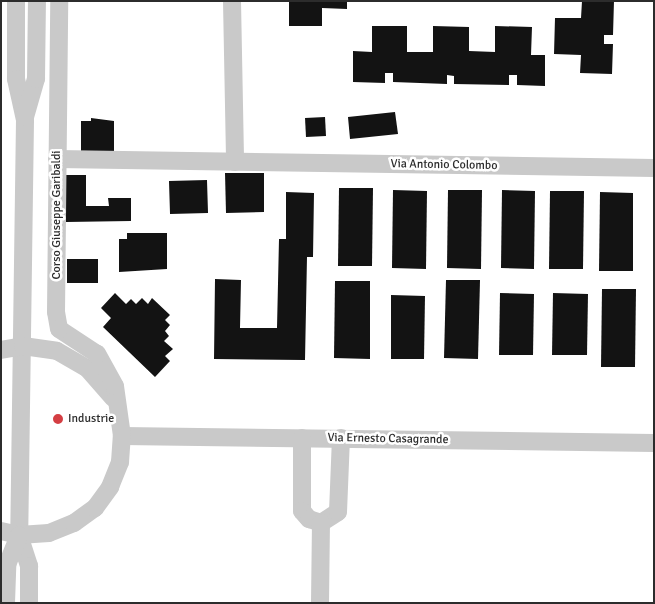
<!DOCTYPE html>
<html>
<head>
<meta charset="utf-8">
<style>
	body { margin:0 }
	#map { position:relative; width:655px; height:604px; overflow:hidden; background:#fff; font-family:Signika,sans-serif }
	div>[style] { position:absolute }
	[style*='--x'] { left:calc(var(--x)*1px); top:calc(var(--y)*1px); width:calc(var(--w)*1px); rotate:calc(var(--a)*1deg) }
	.building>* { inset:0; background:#131313 }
	.minor>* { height:18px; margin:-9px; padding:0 9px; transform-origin:9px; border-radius:9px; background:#c9c9c9 }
	.dots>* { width:14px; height:14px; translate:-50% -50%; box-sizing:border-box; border:2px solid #fff; border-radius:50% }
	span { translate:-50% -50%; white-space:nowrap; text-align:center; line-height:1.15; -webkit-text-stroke:5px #fff; paint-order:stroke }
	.street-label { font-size:12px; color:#2c2c2c }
	.poi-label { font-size:12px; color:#2c2c2c }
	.left { translate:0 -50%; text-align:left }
	.frame { position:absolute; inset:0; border:2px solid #2c2c2c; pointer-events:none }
</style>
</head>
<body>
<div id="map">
	<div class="building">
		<div style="clip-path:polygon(289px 1px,347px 1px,347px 9px,322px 8px,322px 26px,289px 26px)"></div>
		<div style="clip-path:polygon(582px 1px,614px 1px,613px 35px,604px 35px,604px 44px,613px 44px,612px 74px,580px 73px,581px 55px,554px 54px,555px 18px,581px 18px)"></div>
		<div style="clip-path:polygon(372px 26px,407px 26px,407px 52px,433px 52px,433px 26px,469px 27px,469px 51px,495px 52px,495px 26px,532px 27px,531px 55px,545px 55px,545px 86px,517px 85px,517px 75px,509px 75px,509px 85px,454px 84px,454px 76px,447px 75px,447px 84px,393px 82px,393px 73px,385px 73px,385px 83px,353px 82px,353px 51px,372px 52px)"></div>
		<div style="clip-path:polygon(395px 112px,398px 134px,350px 139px,348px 117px)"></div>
		<div style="clip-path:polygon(325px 117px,326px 136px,306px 137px,305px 118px)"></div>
		<div style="clip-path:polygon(91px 118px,114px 121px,114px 154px,81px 154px,81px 121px,91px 121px)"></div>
		<div style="clip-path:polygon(225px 173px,264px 173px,264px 212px,226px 213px)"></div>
		<div style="clip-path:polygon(66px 175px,86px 175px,86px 206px,109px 206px,108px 198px,131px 198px,131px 221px,66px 222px)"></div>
		<div style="clip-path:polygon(207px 180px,208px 213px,170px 214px,169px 181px)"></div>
		<div style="clip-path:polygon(339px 188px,373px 188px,372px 266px,338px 266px)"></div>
		<div style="clip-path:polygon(393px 190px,427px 191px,426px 269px,392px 268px)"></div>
		<div style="clip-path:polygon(448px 190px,482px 190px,481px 269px,447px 268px)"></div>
		<div style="clip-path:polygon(502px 190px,535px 191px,534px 269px,501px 268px)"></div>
		<div style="clip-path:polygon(550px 191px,584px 191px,583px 269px,549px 269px)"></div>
		<div style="clip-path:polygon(286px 192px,314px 193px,313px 257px,307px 257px,305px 360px,214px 359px,215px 279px,241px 280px,240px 328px,277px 328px,279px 239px,286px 239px)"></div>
		<div style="clip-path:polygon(600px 192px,633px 193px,633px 271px,599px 271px)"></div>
		<div style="clip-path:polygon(127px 233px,167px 233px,167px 269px,119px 272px,119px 239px,127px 239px)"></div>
		<div style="clip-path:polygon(67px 259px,98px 259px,98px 283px,67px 283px)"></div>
		<div style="clip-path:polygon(446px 280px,480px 280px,478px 359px,444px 358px)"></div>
		<div style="clip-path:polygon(335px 281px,370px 281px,370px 359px,334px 358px)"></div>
		<div style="clip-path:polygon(602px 289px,636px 289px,635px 367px,601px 367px)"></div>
		<div style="clip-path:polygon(115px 293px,126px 304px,131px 299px,136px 304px,142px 298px,148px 304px,152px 298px,170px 315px,165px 320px,170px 325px,165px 331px,169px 336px,164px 341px,173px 349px,165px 356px,170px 361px,155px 377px,103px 327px,111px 318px,101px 308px)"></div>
		<div style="clip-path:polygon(500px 293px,534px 294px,533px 355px,499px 355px)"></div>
		<div style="clip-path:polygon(553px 293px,588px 294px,587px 355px,552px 355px)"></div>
		<div style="clip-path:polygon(391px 295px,425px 296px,424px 359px,391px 359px)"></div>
	</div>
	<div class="minor">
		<div style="--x:16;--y:1;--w:78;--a:90"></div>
		<div style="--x:16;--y:79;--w:42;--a:77.6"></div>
		<div style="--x:25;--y:120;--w:415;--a:90.8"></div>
		<div style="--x:19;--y:535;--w:33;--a:72"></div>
		<div style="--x:29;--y:566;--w:37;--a:90"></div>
		<div style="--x:232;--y:1;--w:161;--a:88.9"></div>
		<div style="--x:25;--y:117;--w:40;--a:-74"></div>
		<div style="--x:36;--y:79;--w:78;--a:-89.3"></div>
		<div style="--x:57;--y:159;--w:597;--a:0.86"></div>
		<div style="--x:1;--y:350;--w:22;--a:-10"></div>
		<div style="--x:23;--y:346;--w:34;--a:8"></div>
		<div style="--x:57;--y:351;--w:34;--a:30"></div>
		<div style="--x:87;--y:368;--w:40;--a:49"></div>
		<div style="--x:122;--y:436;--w:532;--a:0.75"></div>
		<div style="--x:302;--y:438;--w:73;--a:90"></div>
		<div style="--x:302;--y:511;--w:11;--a:49"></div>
		<div style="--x:309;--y:519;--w:13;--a:18"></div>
		<div style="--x:321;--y:523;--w:20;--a:-33"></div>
		<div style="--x:338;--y:512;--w:74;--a:-87.7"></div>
		<div style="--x:1;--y:531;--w:18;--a:13"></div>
		<div style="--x:19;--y:535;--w:30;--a:-4"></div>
		<div style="--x:49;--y:533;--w:27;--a:-22"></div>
		<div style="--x:74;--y:523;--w:26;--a:-36"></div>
		<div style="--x:95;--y:508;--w:26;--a:-54"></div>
		<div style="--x:110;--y:487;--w:27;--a:-68"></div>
		<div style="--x:120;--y:462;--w:26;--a:-86"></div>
		<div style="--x:122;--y:436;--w:50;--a:-98"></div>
		<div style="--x:115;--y:386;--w:37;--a:-119"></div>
		<div style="--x:97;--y:354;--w:45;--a:-146.7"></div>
		<div style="--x:59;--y:329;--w:17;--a:-100"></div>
		<div style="--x:56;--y:312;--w:311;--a:-89.4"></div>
		<div style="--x:6;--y:603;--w:38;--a:-88"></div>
		<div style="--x:7;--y:565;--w:32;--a:-68"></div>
		<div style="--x:320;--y:603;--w:80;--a:-89.3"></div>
	</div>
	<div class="dots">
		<div style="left:58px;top:419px;background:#d43e43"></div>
	</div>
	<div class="street-label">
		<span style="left:444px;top:165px;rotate:1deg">Via Antonio Colombo</span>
		<span style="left:57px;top:215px;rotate:-90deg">Corso Giuseppe Garibaldi</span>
		<span style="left:388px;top:439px;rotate:1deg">Via Ernesto Casagrande</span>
	</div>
	<div class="poi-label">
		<span class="left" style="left:68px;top:419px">Industrie</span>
	</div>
	<div class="frame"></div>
</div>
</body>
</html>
